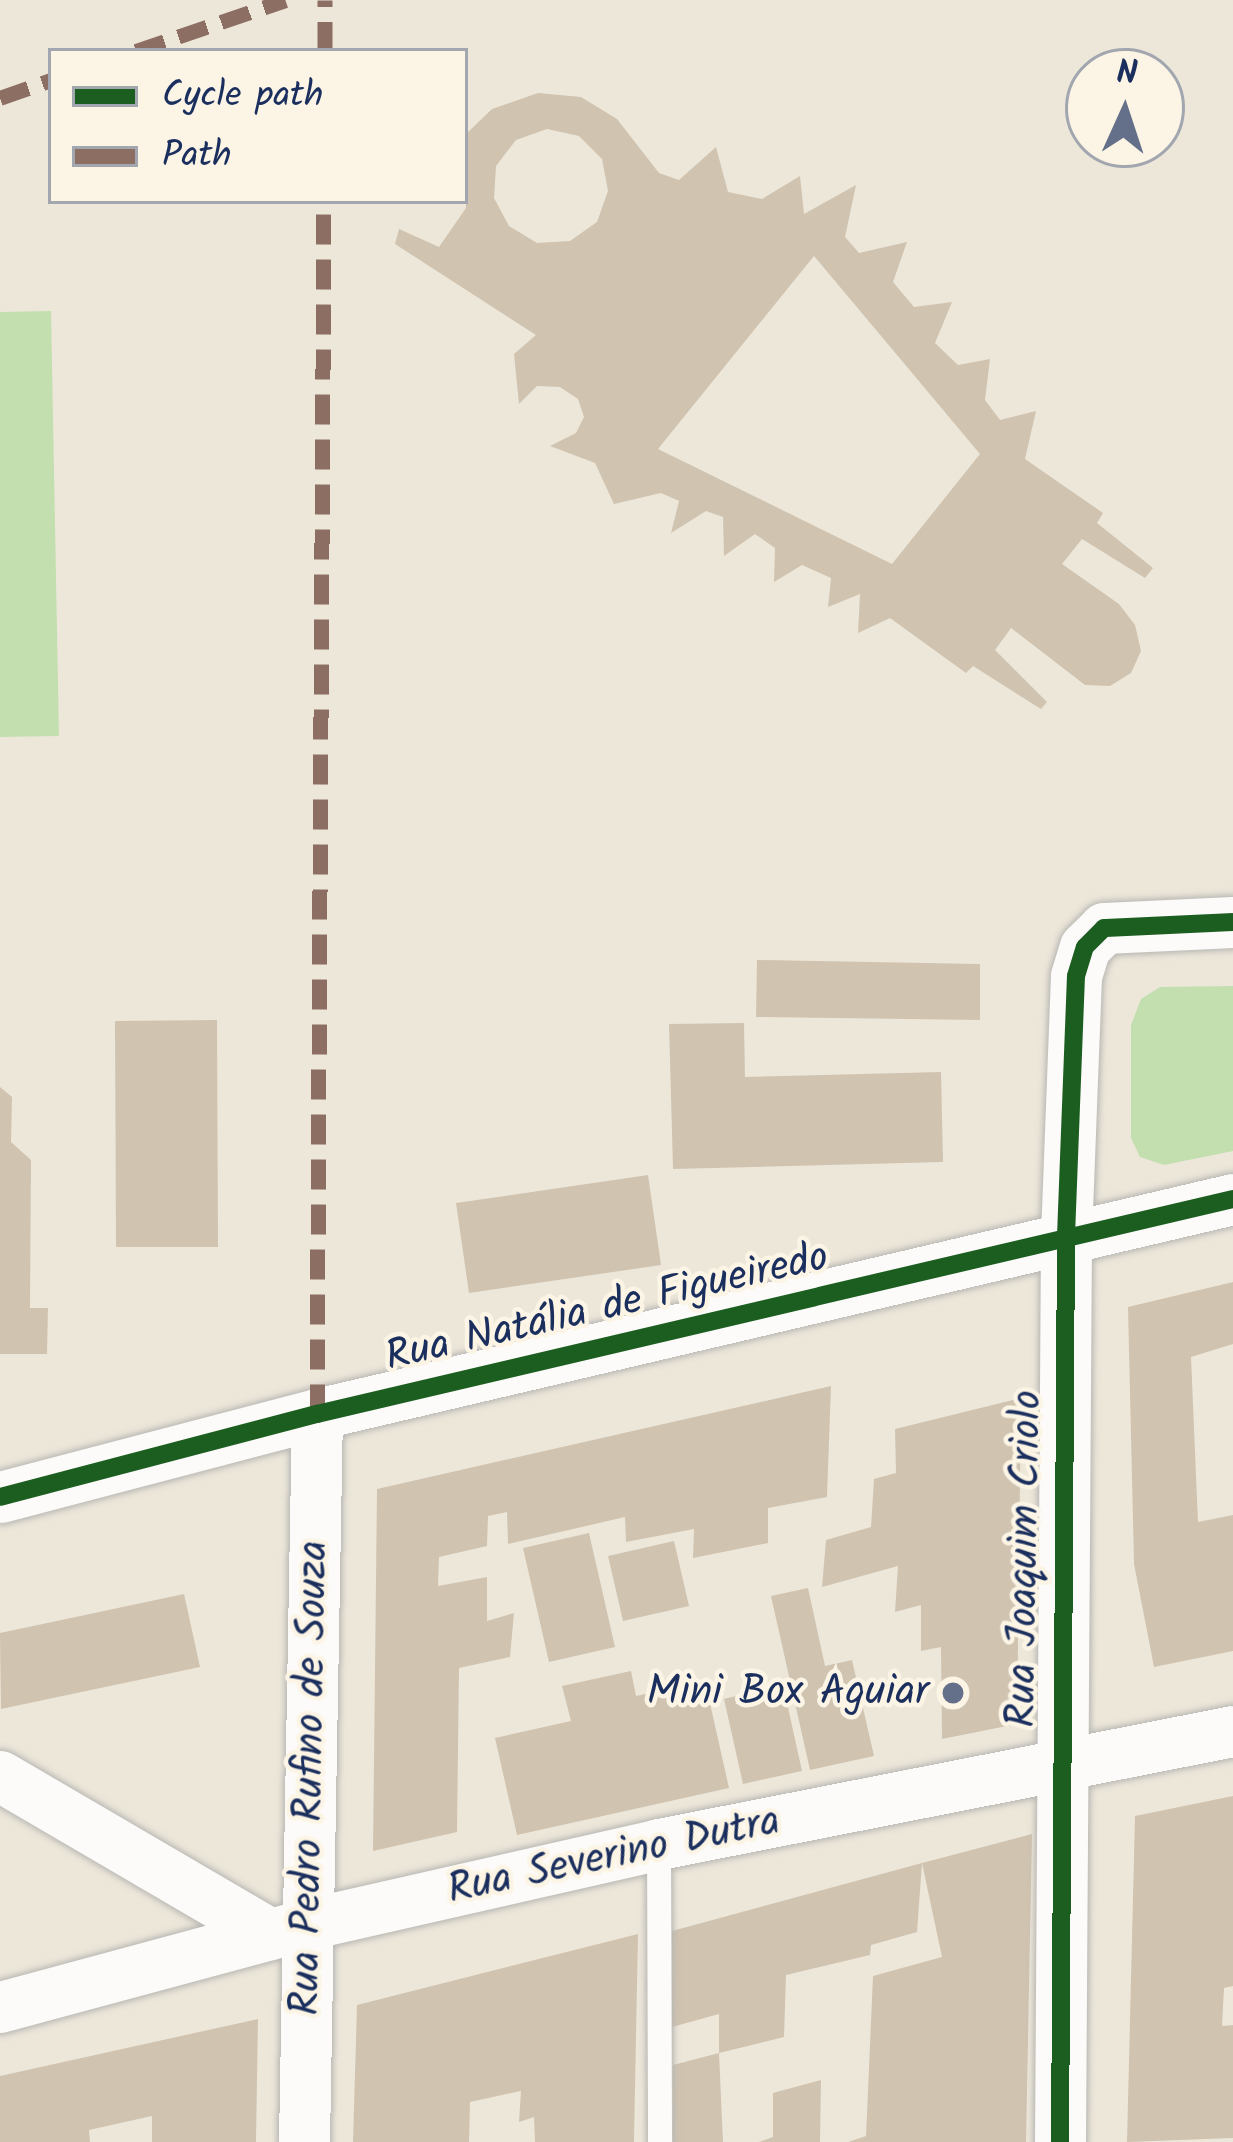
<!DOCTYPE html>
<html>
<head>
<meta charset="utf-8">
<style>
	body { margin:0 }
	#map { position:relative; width:1233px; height:2142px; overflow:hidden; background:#ede7da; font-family:Kalam,sans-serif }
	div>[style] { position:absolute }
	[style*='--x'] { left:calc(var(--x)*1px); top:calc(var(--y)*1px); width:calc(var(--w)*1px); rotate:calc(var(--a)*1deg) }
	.green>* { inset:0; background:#c3dfaf }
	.building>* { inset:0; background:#d0c3b0 }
	.roads { filter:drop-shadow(0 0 3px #b8b7b3) drop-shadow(0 0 3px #b8b7b3) }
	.lane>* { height:24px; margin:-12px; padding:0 12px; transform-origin:12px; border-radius:12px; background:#fcfbf9 }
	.street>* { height:51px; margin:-25.5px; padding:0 25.5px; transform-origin:25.5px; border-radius:25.5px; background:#fcfbf9 }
	.quiet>* { height:15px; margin-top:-7.5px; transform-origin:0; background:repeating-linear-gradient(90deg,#8d6e63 0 30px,transparent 0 45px) }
	.cycleway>* { height:18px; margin:-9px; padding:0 9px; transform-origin:9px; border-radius:9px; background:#1b5e20 }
	.dots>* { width:33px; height:33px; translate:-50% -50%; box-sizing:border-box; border:6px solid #fcf5e5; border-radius:50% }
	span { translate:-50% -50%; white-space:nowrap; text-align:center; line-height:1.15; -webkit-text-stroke:9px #fcf5e5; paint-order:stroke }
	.street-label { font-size:42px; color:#1b2f5e }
	.poi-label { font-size:42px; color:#1b2f5e }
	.right { translate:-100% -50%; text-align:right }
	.legend { position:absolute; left:48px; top:48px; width:420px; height:156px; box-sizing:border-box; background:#fcf5e5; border:3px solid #a2a6af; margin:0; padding:15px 21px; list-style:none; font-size:36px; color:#1b2f5e }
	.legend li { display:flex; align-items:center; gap:24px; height:60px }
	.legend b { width:60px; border:3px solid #a2a6af }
	.north { position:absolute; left:1065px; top:48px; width:120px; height:120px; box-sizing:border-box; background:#fcf5e5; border:3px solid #a2a6af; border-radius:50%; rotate:3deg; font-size:33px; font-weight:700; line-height:48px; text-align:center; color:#1b2f5e }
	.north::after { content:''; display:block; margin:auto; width:42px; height:54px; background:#646f89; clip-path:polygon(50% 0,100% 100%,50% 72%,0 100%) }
</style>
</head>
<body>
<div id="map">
	<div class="green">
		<div style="clip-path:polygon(51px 311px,59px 736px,0 737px,0 312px)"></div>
		<div style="clip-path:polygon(1233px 986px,1233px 1151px,1164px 1165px,1140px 1157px,1131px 1138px,1131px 1025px,1141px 999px,1160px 987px)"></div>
	</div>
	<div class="building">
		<div style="clip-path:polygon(evenodd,538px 93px,581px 97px,617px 119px,659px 173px,679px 180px,716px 147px,728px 192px,762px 199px,800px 176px,804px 214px,856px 185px,845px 237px,859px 253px,907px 242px,893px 282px,914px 307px,952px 302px,935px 343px,958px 365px,990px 359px,985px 400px,1000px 420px,1036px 411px,1025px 459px,1103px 513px,1097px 523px,1153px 568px,1145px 578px,1082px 539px,1062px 564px,1119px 604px,1135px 625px,1141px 651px,1131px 673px,1110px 686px,1085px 685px,1011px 628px,995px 650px,1047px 702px,1041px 709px,973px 666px,966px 673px,890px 618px,858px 633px,860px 594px,828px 607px,831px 578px,802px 565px,774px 582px,775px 548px,755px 534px,724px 556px,723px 517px,706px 511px,671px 533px,679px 501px,661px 493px,614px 504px,595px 463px,550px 446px,576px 433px,584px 417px,578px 399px,560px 387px,537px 386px,519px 404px,514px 354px,536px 335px,395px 244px,399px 229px,439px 247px,466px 208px,465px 135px,492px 109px,538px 93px,547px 129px,579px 136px,602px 159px,608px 191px,597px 222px,570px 241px,537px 243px,509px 226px,494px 198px,496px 166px,516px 140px,547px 129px,538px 93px,814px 256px,980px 454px,892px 564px,658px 449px,814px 256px)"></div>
		<div style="clip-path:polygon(757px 960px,980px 964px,980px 1020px,756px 1017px)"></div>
		<div style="clip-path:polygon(217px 1020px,218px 1247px,116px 1247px,115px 1021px)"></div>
		<div style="clip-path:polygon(744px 1023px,745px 1077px,941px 1072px,943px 1162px,673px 1169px,669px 1024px)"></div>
		<div style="clip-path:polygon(0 1087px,12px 1097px,11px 1142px,31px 1160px,30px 1308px,48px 1308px,47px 1354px,0 1354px)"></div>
		<div style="clip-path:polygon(648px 1175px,661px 1265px,469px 1293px,456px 1203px)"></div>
		<div style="clip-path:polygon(1233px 1282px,1233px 1344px,1191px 1357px,1198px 1522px,1233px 1515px,1233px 1651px,1154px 1667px,1134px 1564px,1128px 1307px)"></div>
		<div style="clip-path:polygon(831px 1386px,827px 1497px,768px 1508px,768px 1543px,693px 1558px,694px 1529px,626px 1542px,625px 1517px,508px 1544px,507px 1512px,488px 1516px,487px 1546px,439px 1557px,438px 1586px,487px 1577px,487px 1621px,514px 1613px,510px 1657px,459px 1668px,457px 1832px,373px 1851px,377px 1489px)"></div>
		<div style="clip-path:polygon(1021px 1398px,1017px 1724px,942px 1739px,941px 1647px,921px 1651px,921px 1605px,895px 1612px,898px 1566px,822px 1587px,826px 1540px,871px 1527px,874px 1479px,896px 1473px,895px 1429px)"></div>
		<div style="clip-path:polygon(589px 1533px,615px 1647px,549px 1662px,523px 1548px)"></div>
		<div style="clip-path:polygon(674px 1541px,689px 1606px,623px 1621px,608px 1556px)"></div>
		<div style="clip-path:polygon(808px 1588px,825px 1666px,852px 1660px,874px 1756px,810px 1770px,771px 1596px)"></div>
		<div style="clip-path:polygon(184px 1594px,200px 1667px,1px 1709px,0 1633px)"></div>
		<div style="clip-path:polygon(631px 1671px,636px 1696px,705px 1681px,729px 1788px,517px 1835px,495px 1738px,571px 1721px,562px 1686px)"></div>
		<div style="clip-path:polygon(783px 1685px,802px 1771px,743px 1784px,724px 1699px)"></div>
		<div style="clip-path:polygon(1233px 1796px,1233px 1986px,1224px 1988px,1222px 2026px,1233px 2025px,1233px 2138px,1127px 2142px,1135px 1816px)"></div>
		<div style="clip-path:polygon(1032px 1834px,1026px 2142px,848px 2142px,866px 2136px,873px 1976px,942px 1957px,922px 1863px)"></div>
		<div style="clip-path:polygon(922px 1863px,917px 1932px,871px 1945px,870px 1955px,786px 1975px,784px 2037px,719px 2053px,723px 2142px,673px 2142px,673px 2065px,719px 2053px,719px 2014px,672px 2027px,672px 1931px)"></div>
		<div style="clip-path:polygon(638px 1934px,634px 2142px,535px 2142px,534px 2117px,519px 2122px,521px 2091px,470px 2102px,469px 2142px,353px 2142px,357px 2005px)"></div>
		<div style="clip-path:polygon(258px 2019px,256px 2142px,152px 2142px,152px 2116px,89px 2130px,90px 2142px,0 2142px,0 2076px)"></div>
		<div style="clip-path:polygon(821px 2080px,820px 2142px,759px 2142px,773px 2137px,773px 2093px)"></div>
	</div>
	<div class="roads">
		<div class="lane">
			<div style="--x:659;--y:1844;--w:298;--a:89.8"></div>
		</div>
		<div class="street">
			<div style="--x:0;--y:1497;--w:328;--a:-14.7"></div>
			<div style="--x:317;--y:1414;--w:941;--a:-13.21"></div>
			<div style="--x:0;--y:1776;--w:313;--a:30.3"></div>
			<div style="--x:0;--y:2007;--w:319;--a:-15.1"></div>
			<div style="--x:308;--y:1924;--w:360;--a:-12.8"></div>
			<div style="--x:659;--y:1844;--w:585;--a:-11.14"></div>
			<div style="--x:304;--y:2142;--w:728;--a:-88.98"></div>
			<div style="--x:1060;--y:2142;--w:906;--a:-89.62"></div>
			<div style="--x:1066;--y:1236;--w:260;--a:-87.8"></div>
			<div style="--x:1076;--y:976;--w:30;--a:-73"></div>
			<div style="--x:1085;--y:947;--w:27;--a:-45"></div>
			<div style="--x:1104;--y:928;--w:129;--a:-2.7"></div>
		</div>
	</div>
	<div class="quiet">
		<div style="--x:136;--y:51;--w:158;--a:-18.8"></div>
		<div style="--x:325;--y:51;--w:51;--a:-90"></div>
		<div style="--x:0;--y:98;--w:54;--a:-19.4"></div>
		<div style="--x:317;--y:1414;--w:1213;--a:-89.67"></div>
	</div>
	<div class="cycleway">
		<div style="--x:0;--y:1497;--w:328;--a:-14.7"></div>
		<div style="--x:317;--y:1414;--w:941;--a:-13.21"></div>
		<div style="--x:1060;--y:2142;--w:906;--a:-89.62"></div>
		<div style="--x:1066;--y:1236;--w:260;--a:-87.8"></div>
		<div style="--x:1076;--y:976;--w:30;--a:-73"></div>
		<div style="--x:1085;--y:947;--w:27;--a:-45"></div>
		<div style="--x:1104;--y:928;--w:129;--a:-2.7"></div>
	</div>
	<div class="dots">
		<div style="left:953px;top:1693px;background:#646f89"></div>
	</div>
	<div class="street-label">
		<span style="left:607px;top:1308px;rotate:-13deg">Rua Natália de Figueiredo</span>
		<span style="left:1026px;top:1559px;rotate:-89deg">Rua Joaquim Criolo</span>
		<span style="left:311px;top:1778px;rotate:-89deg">Rua Pedro Rufino de Souza</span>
		<span style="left:614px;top:1857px;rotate:-12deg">Rua Severino Dutra</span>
	</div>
	<div class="poi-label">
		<span class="right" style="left:929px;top:1693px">Mini Box Aguiar</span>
	</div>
	<ul class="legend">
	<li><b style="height:15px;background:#1b5e20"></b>Cycle path</li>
	<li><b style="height:15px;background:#8d6e63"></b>Path</li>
	</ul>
	<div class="north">N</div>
</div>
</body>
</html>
